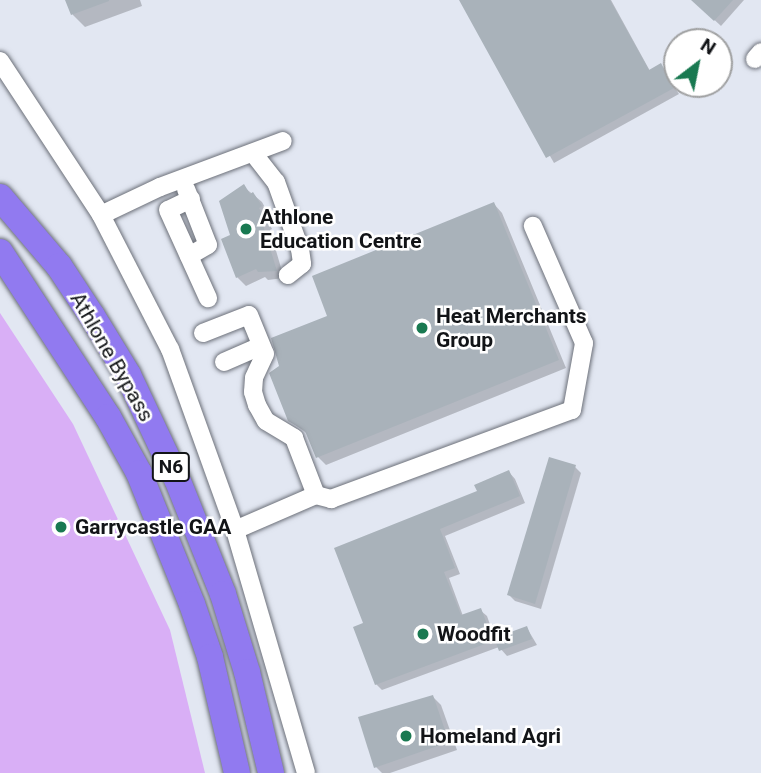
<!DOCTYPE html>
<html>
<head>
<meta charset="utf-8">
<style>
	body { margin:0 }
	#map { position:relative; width:761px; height:773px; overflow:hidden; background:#e2e7f2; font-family:Roboto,sans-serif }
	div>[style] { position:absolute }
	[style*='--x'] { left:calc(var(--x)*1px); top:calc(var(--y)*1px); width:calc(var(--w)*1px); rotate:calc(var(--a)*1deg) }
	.green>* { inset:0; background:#d9aff6 }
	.shadow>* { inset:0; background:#0003 }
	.building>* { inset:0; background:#a9b2ba }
	.roads { filter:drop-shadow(0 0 2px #6c7079) drop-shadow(0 0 2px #6c7079) }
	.minor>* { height:18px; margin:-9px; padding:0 9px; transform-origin:9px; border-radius:9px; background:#fff }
	.highway>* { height:26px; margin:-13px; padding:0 13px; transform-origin:13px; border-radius:13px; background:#917af0 }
	.dots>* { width:19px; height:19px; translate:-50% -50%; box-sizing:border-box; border:4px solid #fff; border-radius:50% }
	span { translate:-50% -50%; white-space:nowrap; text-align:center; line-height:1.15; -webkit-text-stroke:5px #fff; paint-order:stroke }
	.shield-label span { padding:2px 5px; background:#fff; border:2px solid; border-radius:5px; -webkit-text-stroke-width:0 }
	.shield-label { font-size:19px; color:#121417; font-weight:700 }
	.poi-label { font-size:21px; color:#121417; font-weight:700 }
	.left { translate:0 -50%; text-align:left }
	.street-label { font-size:21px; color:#121417 }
	.north { position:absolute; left:663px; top:28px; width:70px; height:70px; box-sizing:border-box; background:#fff; border:2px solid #a0a1a2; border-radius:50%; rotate:32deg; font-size:19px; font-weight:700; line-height:28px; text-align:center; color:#121417 }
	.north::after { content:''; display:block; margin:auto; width:24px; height:32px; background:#197951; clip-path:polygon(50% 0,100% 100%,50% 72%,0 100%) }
</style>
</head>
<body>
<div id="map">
	<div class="green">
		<div style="clip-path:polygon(0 313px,73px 424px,170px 630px,205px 773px,0 773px)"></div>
	</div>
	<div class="shadow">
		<div style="clip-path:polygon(67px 0,140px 0,142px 6px,85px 27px,73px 15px)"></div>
		<div style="clip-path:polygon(461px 0,611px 0,650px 71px,660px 66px,679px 94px,554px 163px)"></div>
		<div style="clip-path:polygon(693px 0,744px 0,721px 26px)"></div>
		<div style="clip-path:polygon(244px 187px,262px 202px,269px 215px,266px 217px,272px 229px,270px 230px,284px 278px,268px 280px,265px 277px,246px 286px,237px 277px,232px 236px)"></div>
		<div style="clip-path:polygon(494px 204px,502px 213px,566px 368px,326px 465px,318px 457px,309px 435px,289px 420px,281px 367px,329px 317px)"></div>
		<div style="clip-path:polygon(575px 467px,581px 473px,541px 609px,515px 601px,509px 595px)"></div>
		<div style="clip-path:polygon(509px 472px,515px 479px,525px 503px,445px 536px,460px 574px,449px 578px,463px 616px,480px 610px,487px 616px,495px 639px,527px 628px,537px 645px,507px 656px,499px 647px,382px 690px,376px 684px,365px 624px,336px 549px,479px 492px)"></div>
		<div style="clip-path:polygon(433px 697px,441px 705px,457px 750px,390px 773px,382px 773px,376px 767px)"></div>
	</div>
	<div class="building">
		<div style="clip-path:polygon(65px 0,109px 0,109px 1px,71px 15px)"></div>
		<div style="clip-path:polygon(459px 0,610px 0,649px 70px,661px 63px,674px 88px,546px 158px)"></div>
		<div style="clip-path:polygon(691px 0,733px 0,714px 21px)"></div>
		<div style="clip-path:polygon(244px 184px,250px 194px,253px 192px,262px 206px,259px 208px,265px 220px,262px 222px,277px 271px,258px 272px,256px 269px,236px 278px,221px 239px,230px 235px,219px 201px)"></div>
		<div style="clip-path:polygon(494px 202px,559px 360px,316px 458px,305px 431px,288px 421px,269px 373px,279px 366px,271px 338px,327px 316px,312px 276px)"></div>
		<div style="clip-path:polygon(549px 457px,576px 465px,535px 604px,507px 595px)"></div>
		<div style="clip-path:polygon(509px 470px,520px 496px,440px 529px,455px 568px,444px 572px,461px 615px,481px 608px,493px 641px,375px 685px,353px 627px,363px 623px,334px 548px,477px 491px,474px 485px)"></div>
		<div style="clip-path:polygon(527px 626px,532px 639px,499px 651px,494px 638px)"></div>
		<div style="clip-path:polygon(433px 695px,449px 742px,374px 768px,358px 717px)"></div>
	</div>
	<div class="roads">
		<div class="minor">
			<div style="--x:755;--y:59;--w:9;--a:-49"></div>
			<div style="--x:0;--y:61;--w:184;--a:56.7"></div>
			<div style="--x:101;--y:215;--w:151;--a:62.8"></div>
			<div style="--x:170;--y:349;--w:192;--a:70.2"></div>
			<div style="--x:235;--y:530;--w:253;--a:73.7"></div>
			<div style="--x:253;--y:153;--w:37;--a:52"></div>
			<div style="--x:276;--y:182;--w:71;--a:70.3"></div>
			<div style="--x:300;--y:249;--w:15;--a:82"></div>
			<div style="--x:302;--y:264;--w:18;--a:142"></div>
			<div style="--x:186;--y:189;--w:60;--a:68.6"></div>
			<div style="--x:208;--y:245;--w:22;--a:150"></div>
			<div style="--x:191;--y:199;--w:25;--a:154"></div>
			<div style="--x:168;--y:210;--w:97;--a:65.6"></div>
			<div style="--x:101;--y:215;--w:65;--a:-25.4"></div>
			<div style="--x:160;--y:187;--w:131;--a:-20.5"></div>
			<div style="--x:203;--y:333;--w:49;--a:-21.4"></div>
			<div style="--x:249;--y:315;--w:42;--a:67.7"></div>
			<div style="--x:265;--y:354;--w:26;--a:115"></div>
			<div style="--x:254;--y:378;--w:14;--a:94"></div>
			<div style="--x:253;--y:392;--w:14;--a:73"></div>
			<div style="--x:257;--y:405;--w:18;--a:61"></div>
			<div style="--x:266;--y:421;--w:33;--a:31"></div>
			<div style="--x:294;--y:438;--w:61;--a:68.9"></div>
			<div style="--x:224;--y:362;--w:40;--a:-23.4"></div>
			<div style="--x:235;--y:530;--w:88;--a:-23.4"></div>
			<div style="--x:316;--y:495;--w:16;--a:15"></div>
			<div style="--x:331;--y:499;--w:257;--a:-20.3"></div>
			<div style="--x:572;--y:410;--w:68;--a:-79.8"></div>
			<div style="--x:584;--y:343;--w:128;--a:-113.6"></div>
		</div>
		<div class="highway">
			<div style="--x:0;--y:197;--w:91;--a:49.5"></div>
			<div style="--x:59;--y:266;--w:60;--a:56.6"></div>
			<div style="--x:92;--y:316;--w:69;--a:58.6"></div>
			<div style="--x:128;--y:375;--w:115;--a:64.8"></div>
			<div style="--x:177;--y:479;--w:124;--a:68.2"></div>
			<div style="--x:223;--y:594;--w:82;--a:72.9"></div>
			<div style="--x:247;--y:672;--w:104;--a:76.6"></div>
			<div style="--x:0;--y:252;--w:197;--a:56.8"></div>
			<div style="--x:108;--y:417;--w:64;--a:61"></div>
			<div style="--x:139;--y:473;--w:141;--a:68"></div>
			<div style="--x:192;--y:604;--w:56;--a:71.2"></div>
			<div style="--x:210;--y:657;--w:119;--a:76.9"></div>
		</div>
	</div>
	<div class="dots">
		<div style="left:246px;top:229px;background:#197951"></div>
		<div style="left:422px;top:328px;background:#197951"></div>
		<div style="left:61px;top:527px;background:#197951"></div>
		<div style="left:423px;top:634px;background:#197951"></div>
		<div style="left:406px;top:736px;background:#197951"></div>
	</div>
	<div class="shield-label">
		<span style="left:171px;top:467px">N6</span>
	</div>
	<div class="poi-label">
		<span class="left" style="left:260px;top:229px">Athlone<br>Education Centre</span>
		<span class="left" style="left:436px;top:328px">Heat Merchants<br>Group</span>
		<span class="left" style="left:75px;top:527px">Garrycastle GAA</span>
		<span class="left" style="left:437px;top:634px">Woodfit</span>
		<span class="left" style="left:420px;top:736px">Homeland Agri</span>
	</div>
	<div class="street-label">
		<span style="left:112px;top:357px;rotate:60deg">Athlone Bypass</span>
	</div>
	<div class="north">N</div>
</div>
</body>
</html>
